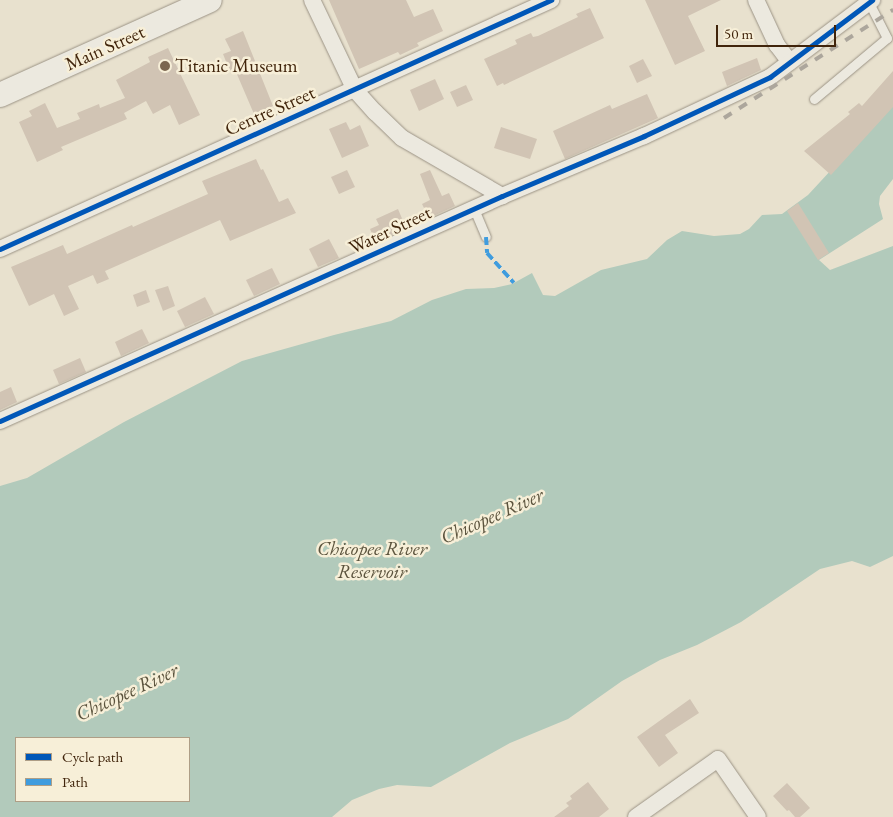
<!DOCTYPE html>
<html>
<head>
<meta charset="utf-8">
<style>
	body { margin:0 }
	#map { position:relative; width:893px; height:817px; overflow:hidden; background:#e8e1ce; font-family:"EB Garamond",serif }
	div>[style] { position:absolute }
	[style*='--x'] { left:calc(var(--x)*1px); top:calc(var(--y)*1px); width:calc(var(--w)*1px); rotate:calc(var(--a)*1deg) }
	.water>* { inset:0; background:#b2cabb }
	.building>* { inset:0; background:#d1c4b4 }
	.roads { filter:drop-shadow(0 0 1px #9b9385) drop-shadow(0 0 1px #9b9385) }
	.service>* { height:9px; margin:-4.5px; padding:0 4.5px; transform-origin:4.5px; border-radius:4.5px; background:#ece9df }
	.minor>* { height:16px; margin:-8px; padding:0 8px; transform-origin:8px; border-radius:8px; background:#ece9df }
	.secondary>* { height:24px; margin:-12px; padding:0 12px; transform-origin:12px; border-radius:12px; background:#ece9df }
	.rail>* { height:4px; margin-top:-2px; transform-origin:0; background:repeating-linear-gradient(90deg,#aca69c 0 9px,transparent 0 18px) }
	.quiet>* { height:4px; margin-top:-2px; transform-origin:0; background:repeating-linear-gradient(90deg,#3f9cde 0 8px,transparent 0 12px) }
	.cycleway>* { height:5px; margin:-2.5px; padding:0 2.5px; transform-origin:2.5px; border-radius:2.5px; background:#0057b8 }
	.dots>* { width:14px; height:14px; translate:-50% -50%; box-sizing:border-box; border:2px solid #f7efd8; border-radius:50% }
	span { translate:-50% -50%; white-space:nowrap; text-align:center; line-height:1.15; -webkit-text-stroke:5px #f7efd8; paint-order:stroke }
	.street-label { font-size:19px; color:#40240b }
	.poi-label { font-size:19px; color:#40240b }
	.left { translate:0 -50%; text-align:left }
	.water-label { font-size:20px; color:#5b533d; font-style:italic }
	.legend { position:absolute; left:15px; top:737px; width:175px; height:65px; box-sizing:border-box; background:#f7efd8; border:1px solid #ae9e86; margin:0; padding:6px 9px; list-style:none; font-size:15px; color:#40240b }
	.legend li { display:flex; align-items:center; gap:10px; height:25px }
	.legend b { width:25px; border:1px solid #ae9e86 }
	.scale { position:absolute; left:716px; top:25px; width:120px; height:22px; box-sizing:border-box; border:2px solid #40240b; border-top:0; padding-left:6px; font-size:15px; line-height:18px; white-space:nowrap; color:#40240b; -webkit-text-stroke:4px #f7efd8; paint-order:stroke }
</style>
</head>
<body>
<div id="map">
	<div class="water">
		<div style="clip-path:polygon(evenodd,893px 103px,893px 179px,880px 196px,879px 204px,883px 219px,819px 260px,830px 270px,893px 246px,893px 556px,870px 567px,852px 561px,820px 569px,741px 622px,697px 645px,660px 660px,622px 681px,568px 719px,510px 743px,431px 787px,397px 785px,379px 789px,352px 800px,332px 817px,0 817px,0 486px,27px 478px,124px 422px,242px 361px,334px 335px,391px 321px,432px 300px,466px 289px,494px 288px,512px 284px,532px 273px,543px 295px,555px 296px,601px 270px,647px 259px,667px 240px,682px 231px,714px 236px,740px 234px,749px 229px,762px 215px,782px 214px,808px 195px,893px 103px,16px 738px,189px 738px,189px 801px,16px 801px,16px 738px)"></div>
	</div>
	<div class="building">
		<div style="clip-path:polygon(329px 0,406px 0,414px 17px,433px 9px,443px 31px,417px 43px,419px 46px,400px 55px,398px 52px,359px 69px)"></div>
		<div style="clip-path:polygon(645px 0,721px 0,688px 16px,705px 51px,675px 65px)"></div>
		<div style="clip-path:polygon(590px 8px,604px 38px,504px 85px,503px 83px,497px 86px,484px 59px,517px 44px,515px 40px,531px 33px,533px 37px,538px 36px,578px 17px,576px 14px)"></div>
		<div style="clip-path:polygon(243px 31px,273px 106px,254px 114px,236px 72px,231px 74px,223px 54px,231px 51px,225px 39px)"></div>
		<div style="clip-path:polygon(168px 48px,200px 115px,179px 125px,170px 105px,153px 114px,146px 101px,124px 113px,127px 119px,61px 147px,63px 150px,37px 162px,19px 122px,32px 116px,29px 111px,45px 103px,57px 128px,80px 119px,77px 113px,99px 104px,100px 108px,125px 98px,116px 80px,150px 62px,148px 57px)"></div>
		<div style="clip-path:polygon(757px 58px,761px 70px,727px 86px,722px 72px)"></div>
		<div style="clip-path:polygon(643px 59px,652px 76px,637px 83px,629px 66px)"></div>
		<div style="clip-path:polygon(893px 71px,893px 107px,831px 175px,804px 151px,850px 114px,848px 112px,859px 103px,862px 106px)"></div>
		<div style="clip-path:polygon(435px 79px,444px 99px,419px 111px,410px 90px)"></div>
		<div style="clip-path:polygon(466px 85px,473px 100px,457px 107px,450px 92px)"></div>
		<div style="clip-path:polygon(647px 94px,658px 118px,565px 159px,553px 131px,610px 105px,612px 109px)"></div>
		<div style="clip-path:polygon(346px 122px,350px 130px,360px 125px,369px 146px,342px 158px,329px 129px)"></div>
		<div style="clip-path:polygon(501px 127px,537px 139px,530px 159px,494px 148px)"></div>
		<div style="clip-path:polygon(256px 159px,261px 170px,263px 169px,279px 202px,288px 198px,296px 213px,230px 241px,220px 220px,105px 271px,109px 279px,97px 284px,93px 275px,68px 286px,79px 309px,64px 316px,54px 294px,29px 306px,11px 267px,63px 245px,67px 254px,132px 225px,133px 227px,208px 194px,202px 181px)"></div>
		<div style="clip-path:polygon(347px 170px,355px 187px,339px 194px,331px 177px)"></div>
		<div style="clip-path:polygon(430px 170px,442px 196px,449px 193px,455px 206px,429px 218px,422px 204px,430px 200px,420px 174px)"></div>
		<div style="clip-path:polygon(798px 203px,829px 253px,818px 260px,787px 211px)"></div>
		<div style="clip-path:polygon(398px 209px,406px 228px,376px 242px,370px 229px,379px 225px,376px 219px)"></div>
		<div style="clip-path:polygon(329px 239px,339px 258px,318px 267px,309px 249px)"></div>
		<div style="clip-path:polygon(272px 268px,280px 284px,254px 296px,246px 280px)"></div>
		<div style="clip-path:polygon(168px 286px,175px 306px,163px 311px,155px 290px)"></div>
		<div style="clip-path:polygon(146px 290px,150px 302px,137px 307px,133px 295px)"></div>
		<div style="clip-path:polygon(205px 297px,214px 314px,185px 327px,177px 311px)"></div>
		<div style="clip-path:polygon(142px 329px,149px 343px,121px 356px,115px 342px)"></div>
		<div style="clip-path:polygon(80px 358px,86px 372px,59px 384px,53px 370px)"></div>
		<div style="clip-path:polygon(11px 387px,17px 402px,0 410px,0 392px)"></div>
		<div style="clip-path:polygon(690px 699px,699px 713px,665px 735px,678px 753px,659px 767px,637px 737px)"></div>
		<div style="clip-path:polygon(588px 782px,609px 809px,599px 817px,554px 817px,569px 806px,566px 803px,572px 799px,570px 796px)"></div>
		<div style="clip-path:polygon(787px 783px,810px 808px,800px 817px,795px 817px,789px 810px,787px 811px,773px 796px)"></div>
	</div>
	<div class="roads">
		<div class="service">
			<div style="--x:814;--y:99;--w:95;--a:-39.9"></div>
			<div style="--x:887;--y:38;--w:39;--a:-117"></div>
			<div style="--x:474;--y:209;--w:30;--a:67"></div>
		</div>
		<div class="minor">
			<div style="--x:312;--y:0;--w:100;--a:64.5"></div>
			<div style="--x:355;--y:90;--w:30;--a:48"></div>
			<div style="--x:375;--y:112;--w:37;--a:44"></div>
			<div style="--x:402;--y:138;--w:116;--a:30.1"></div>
			<div style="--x:756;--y:0;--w:50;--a:65"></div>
			<div style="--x:777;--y:45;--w:21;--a:53"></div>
			<div style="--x:0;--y:249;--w:605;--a:-24.32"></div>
			<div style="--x:0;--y:421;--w:550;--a:-24.14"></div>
			<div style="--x:502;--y:196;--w:154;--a:-22.9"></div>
			<div style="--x:644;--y:136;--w:139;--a:-25.1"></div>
			<div style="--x:770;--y:77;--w:128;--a:-37"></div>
			<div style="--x:636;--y:817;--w:100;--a:-35.3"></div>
			<div style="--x:718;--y:759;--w:70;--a:55.4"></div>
		</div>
		<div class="secondary">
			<div style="--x:0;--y:95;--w:230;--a:-24.3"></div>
		</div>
	</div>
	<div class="rail">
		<div style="--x:724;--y:118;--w:201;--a:-32.6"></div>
	</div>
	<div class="quiet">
		<div style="--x:486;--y:237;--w:16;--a:86"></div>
		<div style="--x:487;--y:253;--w:40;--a:48"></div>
	</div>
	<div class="cycleway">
		<div style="--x:0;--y:249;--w:605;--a:-24.32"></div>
		<div style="--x:0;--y:421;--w:550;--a:-24.14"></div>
		<div style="--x:502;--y:196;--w:154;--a:-22.9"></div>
		<div style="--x:644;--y:136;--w:139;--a:-25.1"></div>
		<div style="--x:770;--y:77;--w:128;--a:-37"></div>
	</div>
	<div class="dots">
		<div style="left:165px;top:66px;background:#7b664f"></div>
	</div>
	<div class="street-label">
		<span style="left:105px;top:48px;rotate:-24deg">Main Street</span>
		<span style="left:270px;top:111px;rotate:-24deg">Centre Street</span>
		<span style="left:390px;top:230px;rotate:-25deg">Water Street</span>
	</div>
	<div class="poi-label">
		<span class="left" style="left:175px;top:66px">Titanic Museum</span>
	</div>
	<div class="water-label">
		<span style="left:492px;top:516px;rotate:-24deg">Chicopee River</span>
		<span style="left:372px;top:560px">Chicopee River<br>Reservoir</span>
		<span style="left:127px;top:692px;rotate:-25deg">Chicopee River</span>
	</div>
	<ul class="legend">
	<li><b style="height:6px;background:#0057b8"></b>Cycle path</li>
	<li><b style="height:6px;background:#3f9cde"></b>Path</li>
	</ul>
	<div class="scale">50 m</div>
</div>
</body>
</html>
